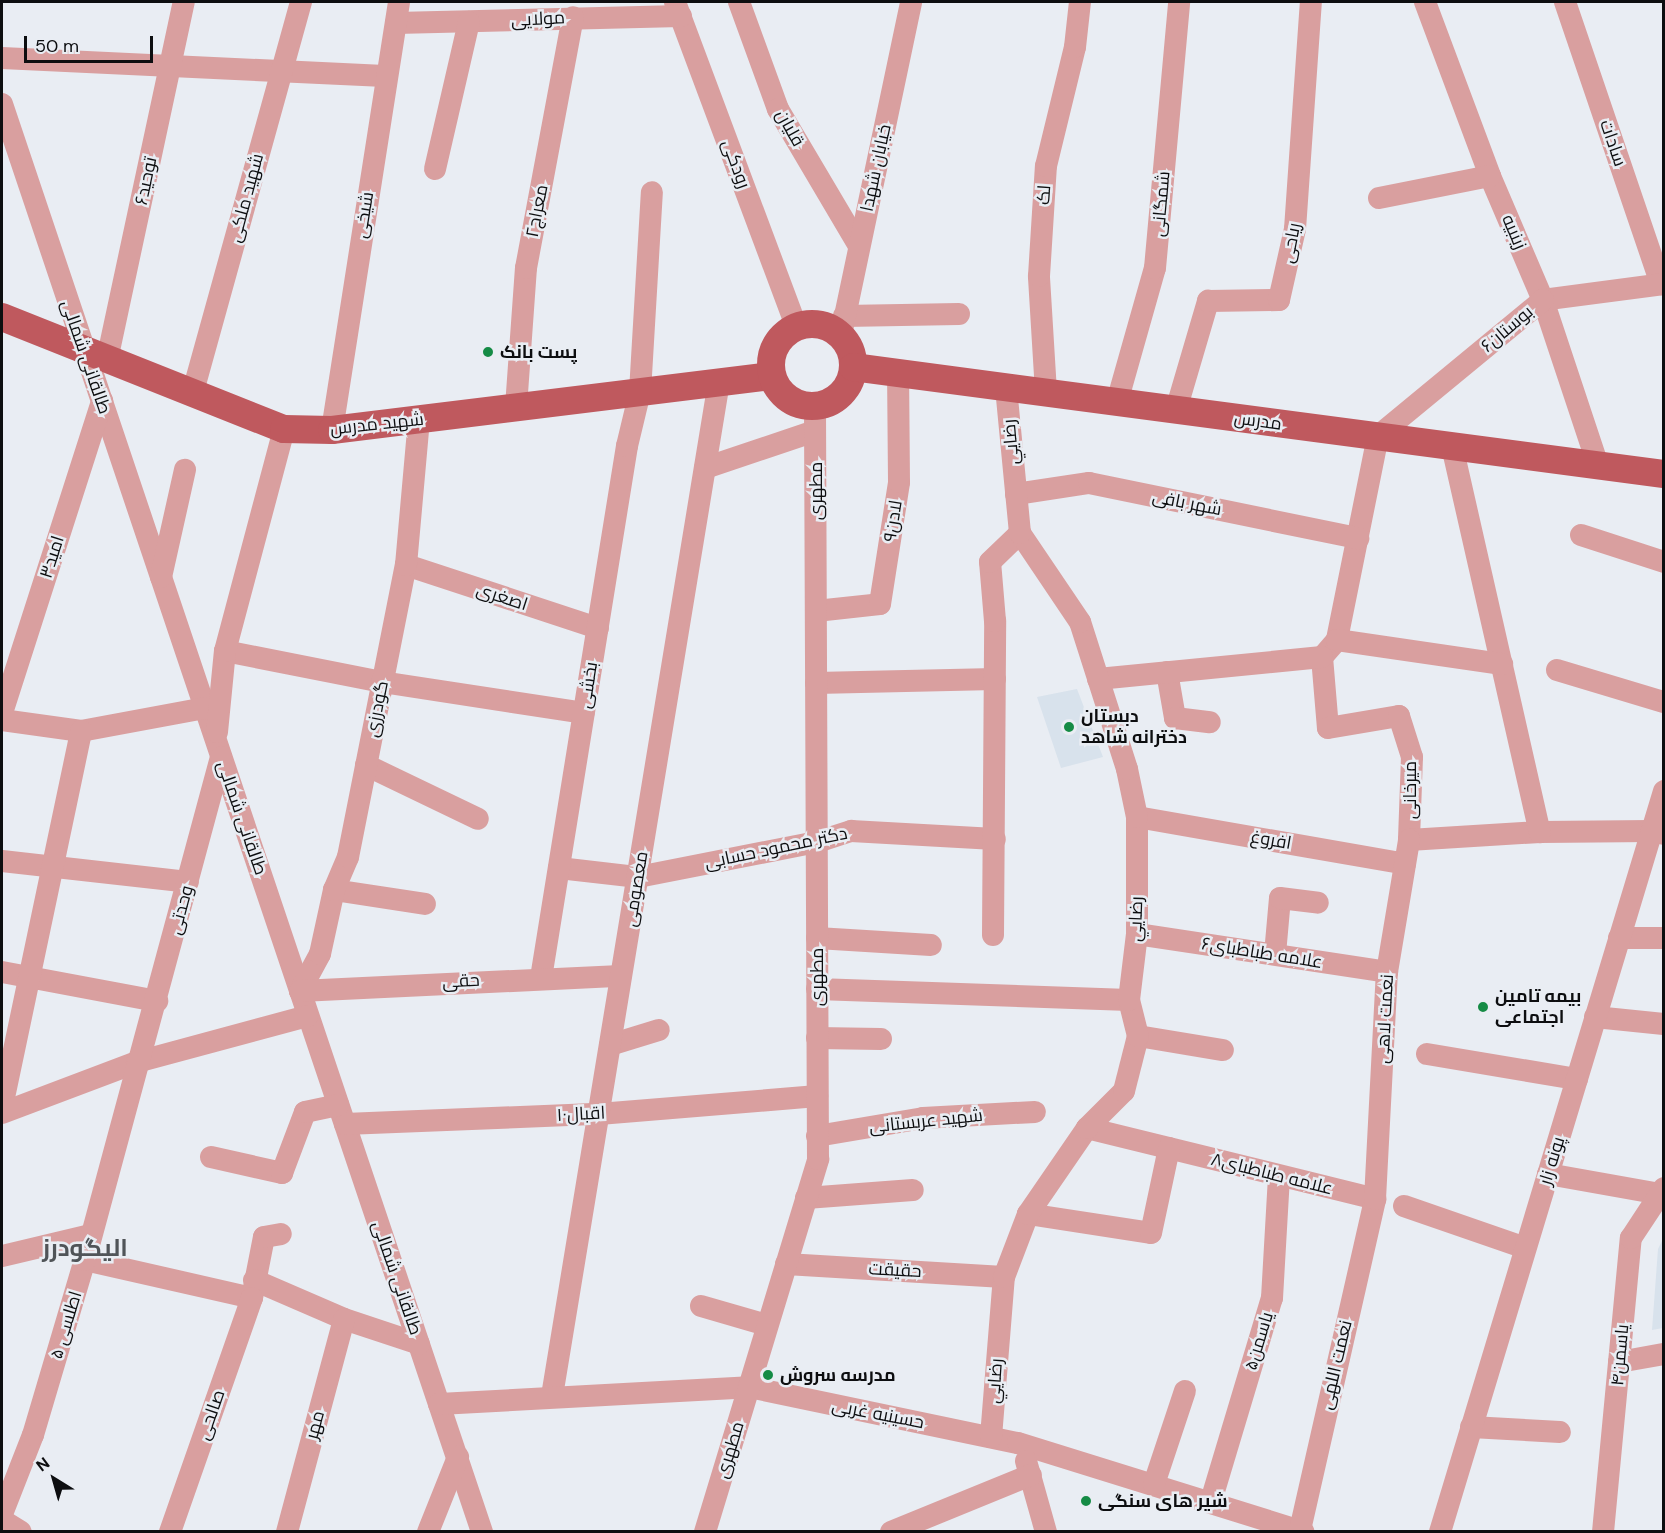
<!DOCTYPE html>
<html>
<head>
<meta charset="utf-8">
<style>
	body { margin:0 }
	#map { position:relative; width:1665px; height:1533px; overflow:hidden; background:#e9edf3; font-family:"DM Sans",Cairo,sans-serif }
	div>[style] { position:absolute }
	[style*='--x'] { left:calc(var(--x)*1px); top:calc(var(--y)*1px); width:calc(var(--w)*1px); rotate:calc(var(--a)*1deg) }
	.built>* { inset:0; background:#d8e2ec }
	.minor>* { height:22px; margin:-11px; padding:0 11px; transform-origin:11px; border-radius:11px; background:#d99f9f }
	.major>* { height:28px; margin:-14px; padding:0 14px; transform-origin:14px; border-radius:14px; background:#bf595e }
	.major>.ring { margin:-14px; padding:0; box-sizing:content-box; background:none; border:28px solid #bf595e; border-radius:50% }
	.dots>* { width:16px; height:16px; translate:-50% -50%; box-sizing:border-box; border:3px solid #e9edf3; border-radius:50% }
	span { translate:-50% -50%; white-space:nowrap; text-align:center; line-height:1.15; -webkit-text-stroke:5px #e9edf3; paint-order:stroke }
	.street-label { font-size:18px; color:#0d0e10 }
	.poi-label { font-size:18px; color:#0d0e10; font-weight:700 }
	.left { translate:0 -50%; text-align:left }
	.district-label { font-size:24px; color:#505458; font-weight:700 }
	.frame { position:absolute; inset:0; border:3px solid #0d0e10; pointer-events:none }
	.north { position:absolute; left:24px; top:1449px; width:60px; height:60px; -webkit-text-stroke:4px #e9edf3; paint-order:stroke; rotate:323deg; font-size:16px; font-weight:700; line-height:24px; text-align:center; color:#0d0e10 }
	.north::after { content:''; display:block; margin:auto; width:21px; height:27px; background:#0d0e10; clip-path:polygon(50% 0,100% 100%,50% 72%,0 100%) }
	.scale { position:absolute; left:24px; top:36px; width:129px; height:27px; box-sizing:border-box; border:3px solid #0d0e10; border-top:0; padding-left:8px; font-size:18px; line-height:21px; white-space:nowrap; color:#0d0e10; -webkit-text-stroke:4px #e9edf3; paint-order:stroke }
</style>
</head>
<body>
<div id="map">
	<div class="built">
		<div style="clip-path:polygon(1077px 689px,1103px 757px,1061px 768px,1037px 697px)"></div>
		<div style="clip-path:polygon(1663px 1239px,1663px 1328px,1652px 1330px,1658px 1249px)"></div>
	</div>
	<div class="minor">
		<div style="--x:675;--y:2;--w:346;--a:69.5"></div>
		<div style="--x:739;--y:2;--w:114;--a:70"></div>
		<div style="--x:778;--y:109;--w:159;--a:59.4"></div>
		<div style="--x:1425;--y:2;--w:186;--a:69.5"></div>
		<div style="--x:1490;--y:176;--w:135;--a:66.9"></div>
		<div style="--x:1543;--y:300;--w:174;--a:71.6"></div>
		<div style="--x:1565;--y:2;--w:298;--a:71.2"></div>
		<div style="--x:396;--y:23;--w:285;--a:-1.4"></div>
		<div style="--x:2;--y:58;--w:383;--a:2.7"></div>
		<div style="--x:2;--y:104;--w:1507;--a:71.42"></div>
		<div style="--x:435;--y:169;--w:151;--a:-77"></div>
		<div style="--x:1379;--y:198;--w:113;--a:-11.2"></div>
		<div style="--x:1664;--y:284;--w:122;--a:172.5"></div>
		<div style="--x:1543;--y:300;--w:214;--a:140.5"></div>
		<div style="--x:1378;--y:436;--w:208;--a:101.4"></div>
		<div style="--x:1337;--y:640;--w:23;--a:131"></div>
		<div style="--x:1322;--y:657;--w:71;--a:85.2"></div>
		<div style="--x:1328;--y:728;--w:72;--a:-9.6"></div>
		<div style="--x:1399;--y:716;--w:43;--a:72.4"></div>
		<div style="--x:1412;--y:757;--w:83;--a:92.1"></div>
		<div style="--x:1409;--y:840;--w:131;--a:-3.5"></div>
		<div style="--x:1540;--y:832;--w:112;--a:-0.5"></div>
		<div style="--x:1652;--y:831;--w:12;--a:14"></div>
		<div style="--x:844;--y:316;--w:115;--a:-1"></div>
		<div style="--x:841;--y:335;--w:340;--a:-78.1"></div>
		<div style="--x:107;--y:360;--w:366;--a:-77.9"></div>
		<div style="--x:1046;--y:392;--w:116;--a:-93.5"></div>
		<div style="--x:1039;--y:276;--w:110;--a:-86.4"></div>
		<div style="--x:1046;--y:166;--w:122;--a:-76.3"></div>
		<div style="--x:1075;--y:47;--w:45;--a:-83.7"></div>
		<div style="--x:192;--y:395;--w:408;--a:-74.5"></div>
		<div style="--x:1117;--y:402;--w:139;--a:-74.2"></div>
		<div style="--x:1155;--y:268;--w:267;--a:-84.8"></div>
		<div style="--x:516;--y:407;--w:139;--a:-85.9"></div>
		<div style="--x:526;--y:268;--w:255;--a:-79.4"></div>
		<div style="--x:1176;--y:410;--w:114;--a:-73.6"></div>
		<div style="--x:1208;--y:301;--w:71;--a:-0.8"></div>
		<div style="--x:1279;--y:300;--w:73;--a:-77.3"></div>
		<div style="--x:1295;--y:229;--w:228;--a:-86"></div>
		<div style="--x:332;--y:430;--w:433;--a:-81.1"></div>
		<div style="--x:1452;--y:446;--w:396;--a:77.2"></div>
		<div style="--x:705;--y:468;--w:116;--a:-18.6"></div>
		<div style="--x:1016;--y:494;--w:74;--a:-8.6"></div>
		<div style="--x:1089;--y:483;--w:275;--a:11.6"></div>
		<div style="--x:1581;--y:535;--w:87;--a:18"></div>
		<div style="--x:406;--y:565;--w:202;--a:18.2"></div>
		<div style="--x:161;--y:577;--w:110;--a:-77.4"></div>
		<div style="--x:816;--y:611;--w:64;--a:-6.2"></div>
		<div style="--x:880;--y:604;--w:123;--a:-81.1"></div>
		<div style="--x:899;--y:482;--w:109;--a:-90.5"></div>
		<div style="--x:1337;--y:640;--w:167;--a:8.3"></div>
		<div style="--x:225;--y:651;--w:160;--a:11.2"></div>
		<div style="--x:382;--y:682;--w:204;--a:8.7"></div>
		<div style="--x:1557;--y:670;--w:112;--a:16.7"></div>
		<div style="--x:1167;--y:672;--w:47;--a:80.1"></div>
		<div style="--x:1175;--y:718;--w:35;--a:7"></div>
		<div style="--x:1098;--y:679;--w:225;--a:-5.6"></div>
		<div style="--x:816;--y:683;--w:179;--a:-1.3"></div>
		<div style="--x:2;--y:713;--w:328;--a:-72.2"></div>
		<div style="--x:2;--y:720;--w:80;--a:7.9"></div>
		<div style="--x:81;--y:731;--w:126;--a:-10.5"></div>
		<div style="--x:217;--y:732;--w:81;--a:-84.4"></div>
		<div style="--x:225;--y:651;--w:230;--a:-75.1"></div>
		<div style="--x:366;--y:765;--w:124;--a:25.7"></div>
		<div style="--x:1137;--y:817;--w:272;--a:9.9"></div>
		<div style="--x:2;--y:861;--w:187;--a:6.4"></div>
		<div style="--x:559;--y:868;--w:80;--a:6.5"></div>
		<div style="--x:638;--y:877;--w:182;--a:-11.1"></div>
		<div style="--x:817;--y:842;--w:36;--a:-18"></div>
		<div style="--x:851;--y:831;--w:144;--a:3.2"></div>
		<div style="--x:334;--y:890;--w:92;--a:8.7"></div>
		<div style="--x:1137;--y:934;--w:253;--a:8.6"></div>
		<div style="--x:993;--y:935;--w:314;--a:-89.6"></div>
		<div style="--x:995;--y:621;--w:59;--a:-94.8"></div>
		<div style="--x:990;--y:562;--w:42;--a:-44"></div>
		<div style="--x:817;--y:938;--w:114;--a:3.5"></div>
		<div style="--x:1619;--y:938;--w:45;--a:0"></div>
		<div style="--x:1275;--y:954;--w:56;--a:-84.9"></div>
		<div style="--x:1280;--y:898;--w:38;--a:7"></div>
		<div style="--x:2;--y:972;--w:158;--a:10.6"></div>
		<div style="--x:541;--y:978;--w:539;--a:-80.82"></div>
		<div style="--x:627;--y:446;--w:56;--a:-76.5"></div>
		<div style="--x:640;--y:392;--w:200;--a:-86.6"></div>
		<div style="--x:817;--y:989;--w:312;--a:2"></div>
		<div style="--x:300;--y:991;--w:42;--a:-61.6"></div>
		<div style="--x:320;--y:954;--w:66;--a:-77.7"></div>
		<div style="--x:334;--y:890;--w:36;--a:-67"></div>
		<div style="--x:348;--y:857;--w:298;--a:-78.8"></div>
		<div style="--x:406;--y:565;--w:147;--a:-84.9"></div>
		<div style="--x:300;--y:991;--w:321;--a:-2.7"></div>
		<div style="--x:1595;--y:1017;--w:69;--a:5.8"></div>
		<div style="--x:1138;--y:1036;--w:86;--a:9.4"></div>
		<div style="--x:817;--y:1038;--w:64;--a:0.9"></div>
		<div style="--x:610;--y:1045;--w:51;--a:-17"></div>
		<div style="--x:1427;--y:1054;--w:152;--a:9.5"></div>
		<div style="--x:2;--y:1107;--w:384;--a:-78.1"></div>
		<div style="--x:2;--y:1113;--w:144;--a:-20.7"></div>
		<div style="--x:137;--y:1062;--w:176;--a:-15.1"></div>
		<div style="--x:345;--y:1124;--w:254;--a:-2.3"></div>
		<div style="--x:599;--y:1114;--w:219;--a:-4.7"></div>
		<div style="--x:1087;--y:1128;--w:297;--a:13.8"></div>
		<div style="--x:817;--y:1136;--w:108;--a:-9.6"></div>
		<div style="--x:923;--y:1118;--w:112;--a:-3.1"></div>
		<div style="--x:211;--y:1157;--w:73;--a:12.7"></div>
		<div style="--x:282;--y:1173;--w:65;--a:-69.3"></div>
		<div style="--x:305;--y:1112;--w:34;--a:-12"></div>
		<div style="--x:1548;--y:1174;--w:114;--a:10.1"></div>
		<div style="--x:806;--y:1198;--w:107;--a:-4.3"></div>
		<div style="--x:1404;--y:1206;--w:128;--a:19.1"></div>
		<div style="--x:1028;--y:1214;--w:124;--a:8.8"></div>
		<div style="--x:1151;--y:1233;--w:87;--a:-78"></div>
		<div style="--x:2;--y:1256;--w:91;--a:-13.3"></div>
		<div style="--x:85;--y:1260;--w:171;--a:12.8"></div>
		<div style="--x:252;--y:1298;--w:62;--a:-78.9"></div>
		<div style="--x:264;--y:1237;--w:17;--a:-10"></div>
		<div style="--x:786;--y:1264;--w:218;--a:3.4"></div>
		<div style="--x:254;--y:1280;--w:98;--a:23.4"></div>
		<div style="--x:344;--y:1319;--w:79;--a:18.4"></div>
		<div style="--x:701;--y:1306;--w:69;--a:16.1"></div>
		<div style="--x:1619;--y:1362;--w:46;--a:-10.1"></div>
		<div style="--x:552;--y:1396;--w:1028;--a:-80.65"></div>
		<div style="--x:439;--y:1404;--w:310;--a:-3.1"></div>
		<div style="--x:749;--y:1387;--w:275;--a:11.8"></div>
		<div style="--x:1018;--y:1443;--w:299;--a:17.3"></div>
		<div style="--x:1471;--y:1427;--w:89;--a:3.2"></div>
		<div style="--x:991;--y:1437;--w:161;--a:-85.4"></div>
		<div style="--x:1004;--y:1277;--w:67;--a:-69.1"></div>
		<div style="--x:1028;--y:1214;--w:104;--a:-55.5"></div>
		<div style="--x:1087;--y:1128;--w:52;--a:-45"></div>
		<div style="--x:1124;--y:1091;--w:57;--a:-75.7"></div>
		<div style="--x:1138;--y:1036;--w:37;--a:-104"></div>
		<div style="--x:1129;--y:1000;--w:66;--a:-83.1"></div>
		<div style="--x:1137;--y:934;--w:117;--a:-90"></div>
		<div style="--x:1137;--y:817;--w:49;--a:-101.8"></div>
		<div style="--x:1127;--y:769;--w:154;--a:-107.7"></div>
		<div style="--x:1080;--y:622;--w:107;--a:-124"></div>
		<div style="--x:1020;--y:533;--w:147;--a:-95.5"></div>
		<div style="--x:1026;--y:1461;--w:74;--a:74.3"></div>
		<div style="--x:1154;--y:1484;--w:98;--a:-71.6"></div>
		<div style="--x:1211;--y:1501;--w:212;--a:-73.3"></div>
		<div style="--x:1272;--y:1298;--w:122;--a:-86.7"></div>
		<div style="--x:2;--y:1514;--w:85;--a:-68.6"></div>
		<div style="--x:33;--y:1435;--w:183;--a:-73.5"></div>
		<div style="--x:85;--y:1260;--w:521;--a:-74.87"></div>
		<div style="--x:2;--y:1520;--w:22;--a:32"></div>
		<div style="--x:1300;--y:1530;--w:339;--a:-77.2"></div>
		<div style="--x:1375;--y:1199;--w:227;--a:-87"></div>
		<div style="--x:1387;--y:972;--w:134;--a:-80.5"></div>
		<div style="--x:170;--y:1532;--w:248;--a:-70.7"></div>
		<div style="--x:287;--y:1532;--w:220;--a:-75"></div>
		<div style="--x:428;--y:1532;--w:81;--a:-68.2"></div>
		<div style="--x:705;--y:1532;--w:390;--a:-73.1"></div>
		<div style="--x:818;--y:1159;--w:754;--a:-90.23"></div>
		<div style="--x:891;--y:1532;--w:151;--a:-22.2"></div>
		<div style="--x:1440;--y:1532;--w:774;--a:-73.18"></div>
		<div style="--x:1603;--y:1532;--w:295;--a:-84.6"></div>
		<div style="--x:1631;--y:1238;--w:60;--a:-56.6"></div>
	</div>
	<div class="major">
		<div style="--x:2;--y:317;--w:303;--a:21.7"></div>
		<div style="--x:284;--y:429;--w:48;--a:1.2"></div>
		<div style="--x:332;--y:430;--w:443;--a:-7"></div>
		<div class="ring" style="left:771px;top:324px;width:54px;height:54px"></div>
		<div style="--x:853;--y:367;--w:818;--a:7.52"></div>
	</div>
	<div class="dots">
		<div style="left:488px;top:352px;background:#158b45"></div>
		<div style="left:1069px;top:727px;background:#158b45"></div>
		<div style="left:1483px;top:1007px;background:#158b45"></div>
		<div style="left:768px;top:1375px;background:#158b45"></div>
		<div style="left:1086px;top:1501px;background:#158b45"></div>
	</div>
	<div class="street-label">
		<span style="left:538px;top:19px;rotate:-3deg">مولایی</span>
		<span style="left:790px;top:128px;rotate:61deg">قلیان</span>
		<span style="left:1613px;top:143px;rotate:71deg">سادات</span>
		<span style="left:736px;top:164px;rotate:70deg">رودکی</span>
		<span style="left:876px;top:168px;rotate:-78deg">خیابان شهدا</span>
		<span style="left:146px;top:181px;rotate:-78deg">توحید۶</span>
		<span style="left:1044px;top:195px;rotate:-86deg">لک</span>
		<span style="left:246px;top:198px;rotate:-75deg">شهید ملکی</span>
		<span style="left:1161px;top:204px;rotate:-85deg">شمگانی</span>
		<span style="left:537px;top:211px;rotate:-79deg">معراج۲</span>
		<span style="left:364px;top:215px;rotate:-81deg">شیخی</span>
		<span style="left:1514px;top:232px;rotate:67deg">زینبیه</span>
		<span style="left:1291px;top:243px;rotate:-79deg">ریاحی</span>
		<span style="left:1507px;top:329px;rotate:-40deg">بوستان۶</span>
		<span style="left:86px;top:357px;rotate:71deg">طالقانی شمالی</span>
		<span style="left:1258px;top:421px;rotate:8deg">مدرس</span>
		<span style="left:377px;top:424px;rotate:-6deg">شهید مدرس</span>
		<span style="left:1011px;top:442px;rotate:-95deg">رضایي</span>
		<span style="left:816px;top:491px;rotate:-90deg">مطهری</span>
		<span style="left:1187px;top:503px;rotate:11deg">شهر بافی</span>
		<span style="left:893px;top:521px;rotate:-81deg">لادن۹</span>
		<span style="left:52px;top:557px;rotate:-72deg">امید۳</span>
		<span style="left:502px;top:597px;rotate:18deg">اصغری</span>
		<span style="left:588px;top:685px;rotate:-81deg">بخشی</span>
		<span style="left:377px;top:709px;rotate:-79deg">گودرزی</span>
		<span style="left:1410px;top:790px;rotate:-90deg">میرخانی</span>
		<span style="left:242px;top:818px;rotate:71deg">طالقانی شمالی</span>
		<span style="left:1271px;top:840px;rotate:10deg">افروغ</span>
		<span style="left:776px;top:848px;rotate:-12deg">دکتر محمود حسابی</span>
		<span style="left:636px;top:889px;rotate:-81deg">معصومی</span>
		<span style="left:181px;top:910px;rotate:-75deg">وحدتی</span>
		<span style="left:1136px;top:919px;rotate:-88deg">رضایي</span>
		<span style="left:1262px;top:953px;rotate:9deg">علامه طباطبای۶</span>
		<span style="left:817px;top:977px;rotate:-90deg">مطهری</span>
		<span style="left:461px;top:981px;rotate:-3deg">حقی</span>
		<span style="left:1385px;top:1019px;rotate:-87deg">نعمت لاهی</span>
		<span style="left:581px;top:1114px;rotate:-3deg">اقبال۱۰</span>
		<span style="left:926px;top:1121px;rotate:-6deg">شهید عربستانی</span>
		<span style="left:1552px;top:1161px;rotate:-73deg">پونه زار</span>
		<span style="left:1272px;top:1174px;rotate:14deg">علامه طباطبای۸</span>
		<span style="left:895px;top:1270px;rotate:3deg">حقیقت</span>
		<span style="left:397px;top:1278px;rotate:71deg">طالقانی شمالی</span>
		<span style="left:66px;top:1325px;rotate:-73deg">اطلسی ۵</span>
		<span style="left:1259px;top:1341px;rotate:-73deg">یاسمن۵</span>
		<span style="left:1620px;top:1355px;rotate:-85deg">یاسمن۴</span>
		<span style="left:1336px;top:1365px;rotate:-77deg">نعمت اللهی</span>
		<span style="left:995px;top:1381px;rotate:-86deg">رضایي</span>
		<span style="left:878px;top:1414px;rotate:11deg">حسینیه غربی</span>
		<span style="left:211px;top:1415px;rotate:-71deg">صالحی</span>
		<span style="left:315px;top:1425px;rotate:-75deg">مهر</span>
		<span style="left:730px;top:1450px;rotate:-73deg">مطهری</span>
	</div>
	<div class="poi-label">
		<span class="left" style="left:500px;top:352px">پست بانک</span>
		<span class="left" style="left:1081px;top:727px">دبستان<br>دخترانه شاهد</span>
		<span class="left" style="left:1495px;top:1007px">بیمه تامین<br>اجتماعی</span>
		<span class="left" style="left:780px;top:1375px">مدرسه سروش</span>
		<span class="left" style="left:1098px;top:1501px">شیر های سنگی</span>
	</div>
	<div class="district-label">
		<span style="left:85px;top:1248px">الیگودرز</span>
	</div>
	<div class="frame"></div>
	<div class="north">N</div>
	<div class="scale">50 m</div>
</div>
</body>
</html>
